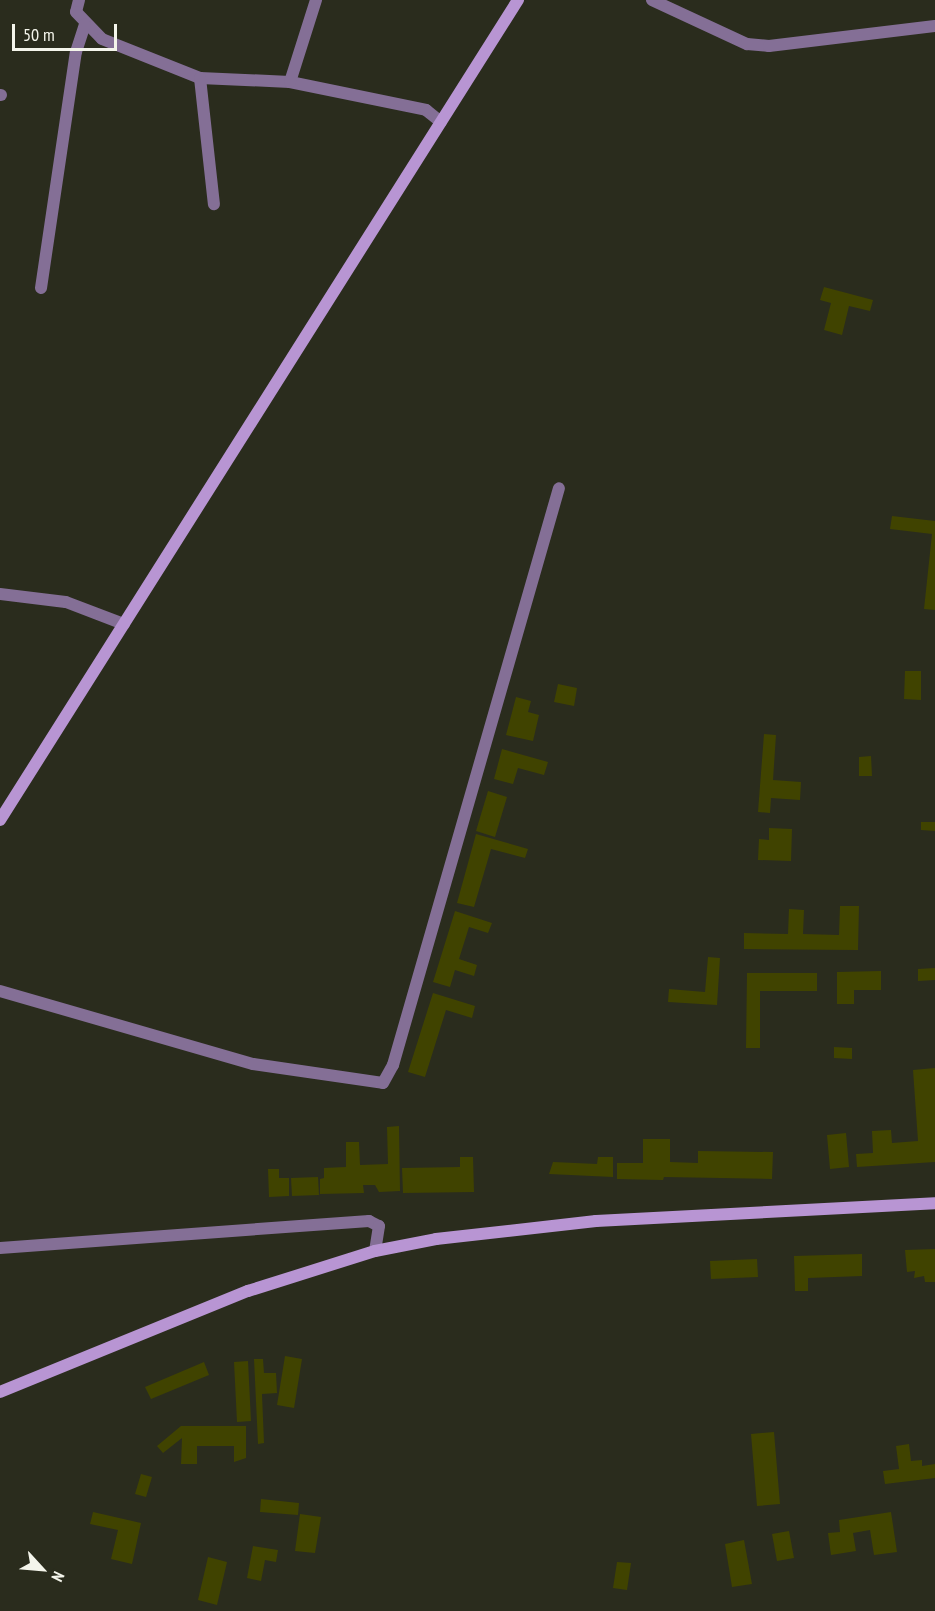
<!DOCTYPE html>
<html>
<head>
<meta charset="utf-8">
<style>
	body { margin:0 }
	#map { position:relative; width:935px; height:1611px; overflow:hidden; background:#2a2c1d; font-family:"PT Sans Narrow",sans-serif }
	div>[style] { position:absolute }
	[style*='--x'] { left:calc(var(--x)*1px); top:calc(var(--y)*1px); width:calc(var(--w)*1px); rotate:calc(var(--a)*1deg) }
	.building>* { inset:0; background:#404300 }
	.street>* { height:12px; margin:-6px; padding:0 6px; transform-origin:6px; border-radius:6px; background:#846f96 }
	.secondary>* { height:12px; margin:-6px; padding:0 6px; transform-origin:6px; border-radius:6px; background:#b895d3 }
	span { translate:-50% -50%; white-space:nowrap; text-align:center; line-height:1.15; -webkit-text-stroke:4.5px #2a2c1d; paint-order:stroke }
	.north { position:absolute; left:12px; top:1539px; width:60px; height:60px; -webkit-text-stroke:4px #2a2c1d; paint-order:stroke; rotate:116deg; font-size:16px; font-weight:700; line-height:24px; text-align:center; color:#f4f5eb }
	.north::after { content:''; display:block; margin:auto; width:21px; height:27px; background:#f4f5eb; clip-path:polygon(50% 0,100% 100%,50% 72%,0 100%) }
	.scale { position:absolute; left:12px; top:24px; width:105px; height:27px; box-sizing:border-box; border:3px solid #f4f5eb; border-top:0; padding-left:8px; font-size:18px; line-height:21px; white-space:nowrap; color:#f4f5eb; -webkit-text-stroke:4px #2a2c1d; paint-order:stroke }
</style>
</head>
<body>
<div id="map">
	<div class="building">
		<div style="clip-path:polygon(824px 287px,873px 300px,870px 311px,849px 306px,842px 335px,824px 330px,831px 303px,820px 300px)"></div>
		<div style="clip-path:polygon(892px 516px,935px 521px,935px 610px,924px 609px,932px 534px,890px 529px)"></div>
		<div style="clip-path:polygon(905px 671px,921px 671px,921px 700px,904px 699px)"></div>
		<div style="clip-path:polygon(558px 684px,577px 688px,574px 706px,554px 702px)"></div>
		<div style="clip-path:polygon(516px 697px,531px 701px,528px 712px,539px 715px,533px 741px,506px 735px)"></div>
		<div style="clip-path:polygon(764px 734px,776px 735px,773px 780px,801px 782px,800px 800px,771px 798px,770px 813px,758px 812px)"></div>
		<div style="clip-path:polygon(502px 749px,548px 762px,544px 775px,518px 768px,513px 784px,494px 779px)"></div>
		<div style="clip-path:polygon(871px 756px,872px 776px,859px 776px,859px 757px)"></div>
		<div style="clip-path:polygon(488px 791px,507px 797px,495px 837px,476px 831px)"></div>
		<div style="clip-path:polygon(921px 822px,935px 822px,935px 831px,921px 830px)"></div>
		<div style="clip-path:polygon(769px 828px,792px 829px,791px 861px,758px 860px,759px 839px,769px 840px)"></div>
		<div style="clip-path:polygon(476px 834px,528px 849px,525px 858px,491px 849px,474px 907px,457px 903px)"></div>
		<div style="clip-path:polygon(840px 906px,859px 906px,858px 950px,744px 949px,744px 933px,788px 934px,789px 909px,804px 910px,803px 934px,839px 935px)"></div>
		<div style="clip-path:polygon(455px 911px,492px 923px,488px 933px,469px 927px,459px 959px,477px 965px,474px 976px,455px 970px,450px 987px,433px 982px)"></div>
		<div style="clip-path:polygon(708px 957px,720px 958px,717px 1005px,668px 1002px,669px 989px,705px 992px)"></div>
		<div style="clip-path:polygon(935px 968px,935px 980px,918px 981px,918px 969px)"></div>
		<div style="clip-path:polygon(881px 971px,881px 990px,854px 990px,854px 1004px,837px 1004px,837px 972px)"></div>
		<div style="clip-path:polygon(747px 973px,817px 973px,817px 991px,760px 991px,760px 1048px,746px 1048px)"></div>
		<div style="clip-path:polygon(433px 993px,475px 1006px,472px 1018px,446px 1010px,425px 1077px,408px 1072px)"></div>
		<div style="clip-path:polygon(834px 1047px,852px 1048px,852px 1059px,834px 1058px)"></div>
		<div style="clip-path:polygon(935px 1068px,935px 1162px,857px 1167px,856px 1154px,873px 1153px,872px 1131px,891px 1130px,892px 1143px,918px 1141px,913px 1070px)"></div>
		<div style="clip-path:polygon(399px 1126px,400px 1191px,379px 1192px,375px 1185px,363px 1185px,364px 1193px,320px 1194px,320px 1179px,324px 1178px,324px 1168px,346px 1167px,346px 1142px,359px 1142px,360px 1165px,388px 1164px,387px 1127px)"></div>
		<div style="clip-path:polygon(846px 1133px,849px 1167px,830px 1169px,827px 1135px)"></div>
		<div style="clip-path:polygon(643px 1139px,670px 1139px,670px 1162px,698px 1163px,698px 1151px,773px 1152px,772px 1179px,664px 1177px,663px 1180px,617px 1179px,617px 1163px,643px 1163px)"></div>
		<div style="clip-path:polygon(460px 1157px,473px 1157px,474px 1192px,403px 1193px,402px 1168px,460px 1167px)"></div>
		<div style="clip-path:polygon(598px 1157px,613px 1157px,613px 1177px,549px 1174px,553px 1162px,597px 1164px)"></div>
		<div style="clip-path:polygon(268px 1169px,279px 1169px,279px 1178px,289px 1178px,289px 1196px,269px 1197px)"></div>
		<div style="clip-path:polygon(318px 1177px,319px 1195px,292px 1196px,291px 1178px)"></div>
		<div style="clip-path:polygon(935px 1249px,935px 1282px,925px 1282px,924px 1276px,914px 1278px,915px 1271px,907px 1272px,905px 1250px)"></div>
		<div style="clip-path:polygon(862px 1254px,862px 1276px,808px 1278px,808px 1291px,795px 1291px,794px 1256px)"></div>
		<div style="clip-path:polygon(757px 1259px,758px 1277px,711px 1279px,710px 1261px)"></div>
		<div style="clip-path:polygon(285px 1356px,302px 1359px,294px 1408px,277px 1405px)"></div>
		<div style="clip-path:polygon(254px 1359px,263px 1359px,264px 1373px,276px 1373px,277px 1393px,262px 1394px,264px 1443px,258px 1444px)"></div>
		<div style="clip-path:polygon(248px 1361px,251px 1421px,237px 1422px,234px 1362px)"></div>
		<div style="clip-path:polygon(204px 1362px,209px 1375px,151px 1399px,145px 1387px)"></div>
		<div style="clip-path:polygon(181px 1426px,246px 1426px,246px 1458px,234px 1462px,234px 1446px,197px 1446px,197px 1464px,181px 1464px,182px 1438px,163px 1453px,157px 1446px)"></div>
		<div style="clip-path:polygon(774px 1432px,780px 1504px,757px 1506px,751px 1434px)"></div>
		<div style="clip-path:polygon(909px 1444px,911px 1461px,922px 1460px,922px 1466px,935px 1464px,935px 1478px,885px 1484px,883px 1471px,899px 1469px,896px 1446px)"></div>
		<div style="clip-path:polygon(141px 1474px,152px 1477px,146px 1497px,135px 1494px)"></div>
		<div style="clip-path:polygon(261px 1499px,299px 1503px,298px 1515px,260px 1512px)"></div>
		<div style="clip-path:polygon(93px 1512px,141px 1523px,132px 1564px,111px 1559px,118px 1530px,90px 1524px)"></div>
		<div style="clip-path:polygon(891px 1512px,897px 1552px,874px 1555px,870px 1530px,853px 1533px,856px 1551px,831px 1555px,828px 1533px,840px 1532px,839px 1520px)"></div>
		<div style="clip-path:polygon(300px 1514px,321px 1517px,315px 1553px,295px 1551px)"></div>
		<div style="clip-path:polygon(789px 1531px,794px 1558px,777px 1561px,772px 1534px)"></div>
		<div style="clip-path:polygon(744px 1540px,752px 1584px,732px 1587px,725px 1544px)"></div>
		<div style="clip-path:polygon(253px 1546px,278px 1550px,276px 1562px,265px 1560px,261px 1581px,247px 1578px)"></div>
		<div style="clip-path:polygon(208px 1557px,227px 1562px,217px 1605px,198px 1600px)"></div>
		<div style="clip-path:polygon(617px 1562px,631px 1563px,627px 1590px,613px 1588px)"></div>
	</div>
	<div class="street">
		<div style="--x:79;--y:0;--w:12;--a:104"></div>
		<div style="--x:76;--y:12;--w:37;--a:46"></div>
		<div style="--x:102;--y:39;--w:105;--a:21.7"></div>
		<div style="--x:200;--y:78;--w:90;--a:2.5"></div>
		<div style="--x:290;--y:82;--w:139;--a:11.6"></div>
		<div style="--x:426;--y:110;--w:19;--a:39"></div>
		<div style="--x:652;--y:0;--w:105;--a:24.9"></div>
		<div style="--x:747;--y:44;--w:22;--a:5"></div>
		<div style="--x:769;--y:46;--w:167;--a:-6.9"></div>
		<div style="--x:200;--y:78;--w:127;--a:83.7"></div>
		<div style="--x:290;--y:82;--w:86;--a:-72.4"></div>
		<div style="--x:0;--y:95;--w:1;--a:0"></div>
		<div style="--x:41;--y:288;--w:239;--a:-81.6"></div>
		<div style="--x:76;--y:52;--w:29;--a:-72"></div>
		<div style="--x:0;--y:594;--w:66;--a:6.9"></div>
		<div style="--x:66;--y:602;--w:62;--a:20.8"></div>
		<div style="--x:0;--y:991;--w:263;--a:16.1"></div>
		<div style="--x:253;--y:1064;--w:131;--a:8.3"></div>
		<div style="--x:383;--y:1083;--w:21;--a:-61"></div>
		<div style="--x:393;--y:1065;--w:600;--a:-73.95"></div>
		<div style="--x:0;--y:1248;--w:370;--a:-4.2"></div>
		<div style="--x:369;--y:1221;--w:11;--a:27"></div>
		<div style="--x:379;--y:1226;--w:25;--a:99"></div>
	</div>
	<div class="secondary">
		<div style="--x:0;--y:820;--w:970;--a:-57.72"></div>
		<div style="--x:0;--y:1392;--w:268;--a:-22.2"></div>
		<div style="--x:248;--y:1291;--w:133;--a:-17.5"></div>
		<div style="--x:375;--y:1251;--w:62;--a:-11.1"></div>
		<div style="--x:436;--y:1239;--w:161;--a:-6.4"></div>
		<div style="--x:596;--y:1221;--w:339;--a:-3"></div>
	</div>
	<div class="north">N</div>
	<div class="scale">50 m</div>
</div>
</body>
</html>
